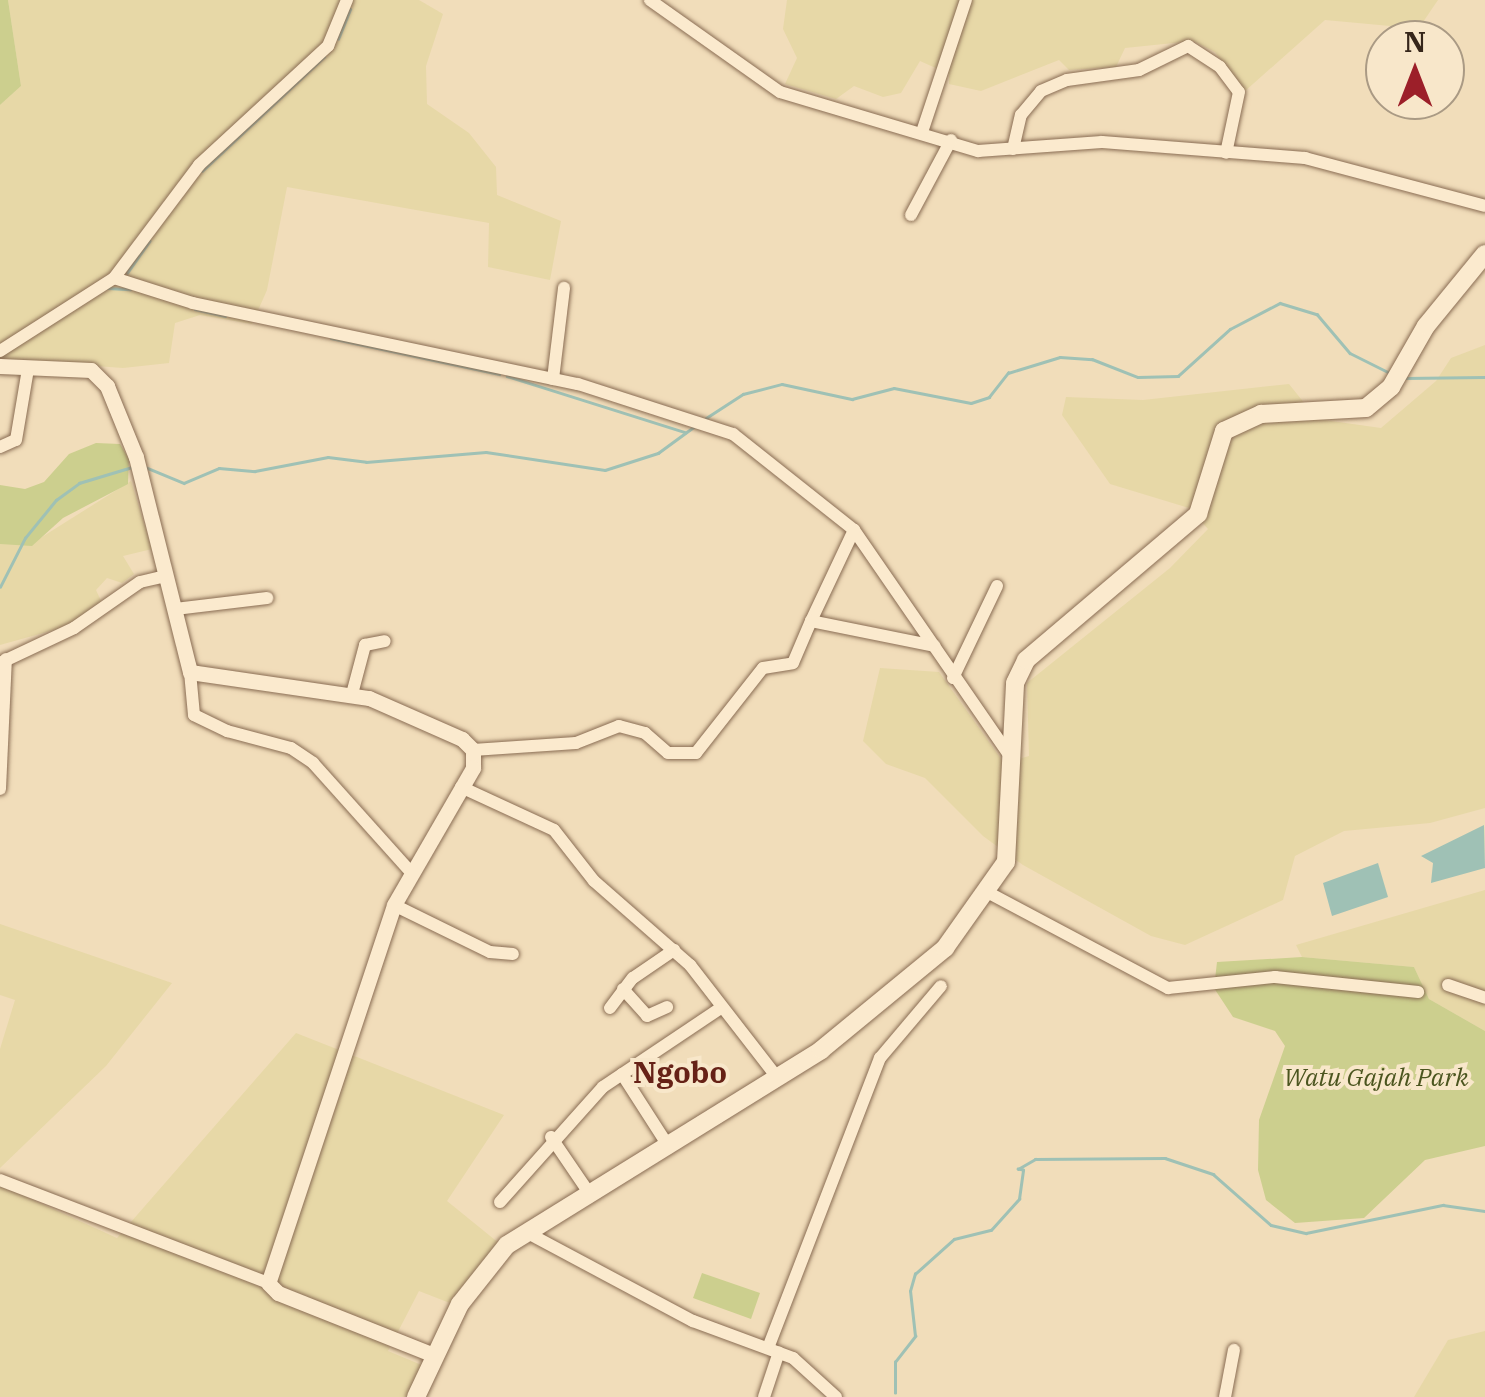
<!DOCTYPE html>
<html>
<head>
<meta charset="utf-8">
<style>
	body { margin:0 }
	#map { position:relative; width:1485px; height:1397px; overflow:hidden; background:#f1ddba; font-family:"IBM Plex Serif",serif }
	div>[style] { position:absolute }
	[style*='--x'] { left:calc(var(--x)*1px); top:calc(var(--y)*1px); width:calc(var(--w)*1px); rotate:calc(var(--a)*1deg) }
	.farmland>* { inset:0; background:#e7d8a7 }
	.green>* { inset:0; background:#cccf8e }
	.water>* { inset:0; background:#9fc1b5 }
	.stream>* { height:2.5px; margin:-1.25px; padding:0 1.25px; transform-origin:1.25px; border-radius:1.25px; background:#9fc1b5 }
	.roads { filter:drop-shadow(0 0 2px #896c53) drop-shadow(0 0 2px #896c53) }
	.minor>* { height:12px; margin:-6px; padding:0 6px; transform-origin:6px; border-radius:6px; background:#fbeace }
	.tertiary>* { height:15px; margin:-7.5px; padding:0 7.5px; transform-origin:7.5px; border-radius:7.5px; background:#fbeace }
	.secondary>* { height:18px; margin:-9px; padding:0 9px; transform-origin:9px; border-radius:9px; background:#fbeace }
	span { translate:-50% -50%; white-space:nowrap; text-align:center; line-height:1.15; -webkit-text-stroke:8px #f8e7ca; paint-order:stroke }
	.park-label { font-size:25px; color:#4b551f; font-style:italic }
	.quarter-label { font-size:30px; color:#662116; font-weight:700 }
	.north { position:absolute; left:1365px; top:20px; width:100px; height:100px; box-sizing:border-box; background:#f8e7ca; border:2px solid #aa9a84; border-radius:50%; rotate:0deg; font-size:28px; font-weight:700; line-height:40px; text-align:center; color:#36261a }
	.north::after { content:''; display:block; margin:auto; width:35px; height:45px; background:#9c1f29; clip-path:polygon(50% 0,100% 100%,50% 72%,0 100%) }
</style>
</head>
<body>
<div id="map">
	<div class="farmland">
		<div style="clip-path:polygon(8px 0,419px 0,443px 14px,426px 66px,427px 104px,469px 133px,496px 167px,497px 195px,561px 221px,550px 280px,488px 267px,489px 223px,287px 187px,267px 290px,252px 324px,200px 315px,175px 323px,169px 363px,123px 368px,0 359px,0 105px,21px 86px)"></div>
		<div style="clip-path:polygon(787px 0,1438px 0,1421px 25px,1412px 28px,1325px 20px,1244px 92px,1215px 52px,1193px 41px,1125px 48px,1116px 67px,1069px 70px,1059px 60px,981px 91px,949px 84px,949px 74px,920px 61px,901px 93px,883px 97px,854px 86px,836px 99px,785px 84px,797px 58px,783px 29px)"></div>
		<div style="clip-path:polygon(1485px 345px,1485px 808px,1430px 823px,1344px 831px,1295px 856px,1283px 900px,1185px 945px,1151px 936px,1023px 865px,983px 836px,925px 778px,886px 764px,863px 741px,880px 668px,939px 672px,1004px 763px,1029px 756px,1027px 683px,1170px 568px,1208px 529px,1189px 508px,1110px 484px,1062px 415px,1066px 397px,1143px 400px,1289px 384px,1317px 419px,1381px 428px,1436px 381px,1451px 358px)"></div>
		<div style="clip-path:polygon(131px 481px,152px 549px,123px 556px,134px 574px,122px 583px,107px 578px,96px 590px,102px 603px,79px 623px,0 645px,0 544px,34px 542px)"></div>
		<div style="clip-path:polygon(1485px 890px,1485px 1031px,1429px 999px,1414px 967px,1302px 957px,1296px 945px)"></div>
		<div style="clip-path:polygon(0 924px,172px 983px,106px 1066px,0 1168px,0 1049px,15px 1000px,0 995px)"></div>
		<div style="clip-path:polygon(296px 1033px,504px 1115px,447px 1201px,500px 1244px,455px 1305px,419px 1291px,388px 1351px,424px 1366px,410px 1397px,0 1397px,0 1185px,117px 1238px)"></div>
		<div style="clip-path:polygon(1485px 1331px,1485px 1397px,1414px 1397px,1448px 1340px)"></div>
	</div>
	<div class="green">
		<div style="clip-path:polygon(0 0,8px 0,21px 86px,0 105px)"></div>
		<div style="clip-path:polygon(96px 443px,120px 444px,129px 459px,128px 484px,63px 518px,32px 546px,0 544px,0 485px,25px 489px,44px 482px,69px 454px)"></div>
		<div style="clip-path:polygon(1302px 957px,1414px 967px,1429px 999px,1485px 1031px,1485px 1146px,1425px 1160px,1364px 1218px,1295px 1223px,1266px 1200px,1258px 1170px,1259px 1120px,1285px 1046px,1275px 1031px,1233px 1017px,1214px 988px,1217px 962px)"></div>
		<div style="clip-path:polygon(702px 1273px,760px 1293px,751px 1319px,693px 1298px)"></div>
	</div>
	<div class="water">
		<div style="clip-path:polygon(1484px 825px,1485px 868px,1431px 883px,1433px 863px,1421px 856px)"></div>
		<div style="clip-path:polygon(1378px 863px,1388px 897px,1332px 916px,1323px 883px)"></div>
	</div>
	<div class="stream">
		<div style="--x:338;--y:39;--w:32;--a:-68"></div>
		<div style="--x:202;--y:171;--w:167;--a:-43.1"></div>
		<div style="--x:127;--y:273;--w:39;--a:-55"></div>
		<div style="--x:108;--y:288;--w:22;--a:3"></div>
		<div style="--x:195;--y:309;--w:31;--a:13"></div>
		<div style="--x:331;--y:338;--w:172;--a:12.1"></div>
		<div style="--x:507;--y:376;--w:187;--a:17.5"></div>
		<div style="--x:1405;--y:378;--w:80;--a:-0.7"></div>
		<div style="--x:706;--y:418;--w:44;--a:-33"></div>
		<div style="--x:743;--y:394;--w:40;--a:-14.4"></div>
		<div style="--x:782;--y:384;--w:72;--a:12.1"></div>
		<div style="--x:852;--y:399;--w:43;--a:-14.7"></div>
		<div style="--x:894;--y:388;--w:78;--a:11"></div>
		<div style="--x:971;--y:403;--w:19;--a:-18"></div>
		<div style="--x:989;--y:397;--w:31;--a:-52"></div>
		<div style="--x:1008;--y:373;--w:54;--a:-17.1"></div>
		<div style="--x:1060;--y:357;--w:32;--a:4"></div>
		<div style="--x:1092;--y:359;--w:49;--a:21.4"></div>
		<div style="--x:1138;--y:377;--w:40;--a:-1.4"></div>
		<div style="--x:1178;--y:376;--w:70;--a:-42.1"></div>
		<div style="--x:1230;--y:329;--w:56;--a:-27.5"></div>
		<div style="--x:1280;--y:303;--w:39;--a:17"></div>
		<div style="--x:1317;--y:314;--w:51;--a:49.8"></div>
		<div style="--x:1350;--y:353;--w:42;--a:26.6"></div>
		<div style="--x:145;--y:467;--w:42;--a:22.3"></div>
		<div style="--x:184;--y:483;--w:38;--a:-23"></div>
		<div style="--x:219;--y:468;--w:36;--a:5"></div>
		<div style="--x:255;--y:471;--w:74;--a:-10.9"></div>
		<div style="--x:328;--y:457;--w:38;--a:7"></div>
		<div style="--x:366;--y:462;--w:120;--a:-4.8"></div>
		<div style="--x:486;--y:452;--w:120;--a:8.6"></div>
		<div style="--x:605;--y:470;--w:56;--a:-17.8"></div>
		<div style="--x:658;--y:453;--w:46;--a:-36.1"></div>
		<div style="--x:0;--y:587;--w:55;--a:-63"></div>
		<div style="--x:25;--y:538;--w:49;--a:-50.8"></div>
		<div style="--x:56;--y:500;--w:29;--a:-36"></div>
		<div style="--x:79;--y:483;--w:55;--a:-16.8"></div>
		<div style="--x:895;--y:1393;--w:31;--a:-90"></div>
		<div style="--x:895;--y:1362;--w:33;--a:-52"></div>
		<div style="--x:915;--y:1336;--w:45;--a:-96.3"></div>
		<div style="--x:910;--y:1291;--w:18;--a:-74"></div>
		<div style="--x:915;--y:1274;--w:52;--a:-41.9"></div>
		<div style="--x:954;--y:1239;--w:38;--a:-14"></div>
		<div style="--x:991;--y:1230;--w:42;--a:-47.9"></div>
		<div style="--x:1019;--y:1199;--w:29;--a:-82"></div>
		<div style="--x:1023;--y:1170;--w:5;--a:-169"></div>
		<div style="--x:1018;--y:1169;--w:20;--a:-30"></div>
		<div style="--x:1035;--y:1159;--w:130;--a:-0.4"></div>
		<div style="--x:1165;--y:1158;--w:51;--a:18.4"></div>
		<div style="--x:1213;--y:1174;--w:77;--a:41.3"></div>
		<div style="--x:1271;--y:1225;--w:36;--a:13"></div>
		<div style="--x:1306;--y:1233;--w:140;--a:-11.6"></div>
		<div style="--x:1443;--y:1205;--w:42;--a:8.1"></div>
	</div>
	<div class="roads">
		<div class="minor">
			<div style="--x:650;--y:0;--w:159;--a:35.3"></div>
			<div style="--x:780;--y:92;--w:207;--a:16.6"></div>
			<div style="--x:978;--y:151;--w:124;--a:-4.2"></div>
			<div style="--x:1102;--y:142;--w:204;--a:4.5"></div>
			<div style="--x:1305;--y:158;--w:186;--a:14.9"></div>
			<div style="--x:922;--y:132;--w:139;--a:-71.6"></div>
			<div style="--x:1013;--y:149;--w:35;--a:-77"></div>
			<div style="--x:1021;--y:115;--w:31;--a:-50"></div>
			<div style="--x:1041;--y:91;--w:28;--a:-23"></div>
			<div style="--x:1067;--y:80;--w:73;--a:-7.9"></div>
			<div style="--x:1139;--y:70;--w:55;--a:-26.1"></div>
			<div style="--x:1188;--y:46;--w:38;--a:33"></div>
			<div style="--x:1220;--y:67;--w:31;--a:53"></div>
			<div style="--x:1239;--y:92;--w:62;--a:102"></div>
			<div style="--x:911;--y:215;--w:85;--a:-61.9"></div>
			<div style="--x:114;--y:278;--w:83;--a:17.6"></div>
			<div style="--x:193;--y:303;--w:393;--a:11.9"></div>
			<div style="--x:578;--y:384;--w:163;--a:17.9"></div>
			<div style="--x:733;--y:434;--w:154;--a:38.4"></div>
			<div style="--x:854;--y:530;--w:278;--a:55.4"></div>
			<div style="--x:0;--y:351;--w:135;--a:-32.6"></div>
			<div style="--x:114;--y:278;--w:141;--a:-53"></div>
			<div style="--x:199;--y:165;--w:176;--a:-42.7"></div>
			<div style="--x:328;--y:46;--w:50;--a:-67.6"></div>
			<div style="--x:553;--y:379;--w:92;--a:-83.1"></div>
			<div style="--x:0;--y:447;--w:17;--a:-24"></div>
			<div style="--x:16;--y:440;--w:72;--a:-80.4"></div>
			<div style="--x:175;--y:609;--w:93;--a:-6.8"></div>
			<div style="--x:811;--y:621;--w:101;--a:-64.7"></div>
			<div style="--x:0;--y:663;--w:82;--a:-25.3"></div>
			<div style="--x:74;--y:628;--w:80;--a:-34.9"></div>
			<div style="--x:140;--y:582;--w:27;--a:-13"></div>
			<div style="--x:190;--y:672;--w:43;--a:84.7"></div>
			<div style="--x:194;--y:715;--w:37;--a:26"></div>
			<div style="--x:227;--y:731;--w:66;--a:14.9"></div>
			<div style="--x:291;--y:748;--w:27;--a:34"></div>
			<div style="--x:313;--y:763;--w:144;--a:48.1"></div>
			<div style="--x:953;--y:678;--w:102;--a:-64.4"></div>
			<div style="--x:352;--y:694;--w:51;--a:-75.1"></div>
			<div style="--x:365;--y:645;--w:20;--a:-11"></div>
			<div style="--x:473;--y:750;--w:103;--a:-3.9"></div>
			<div style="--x:576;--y:743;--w:46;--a:-21.6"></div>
			<div style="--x:619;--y:726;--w:27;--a:15"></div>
			<div style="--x:645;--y:733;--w:30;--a:41"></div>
			<div style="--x:668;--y:753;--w:28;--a:0"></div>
			<div style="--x:696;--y:753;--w:108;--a:-51.8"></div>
			<div style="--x:763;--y:668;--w:30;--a:-9"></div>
			<div style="--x:793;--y:663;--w:46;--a:-66.8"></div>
			<div style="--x:811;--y:621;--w:126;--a:11.4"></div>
			<div style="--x:461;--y:787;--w:102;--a:24.8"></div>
			<div style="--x:554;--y:830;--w:65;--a:51.9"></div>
			<div style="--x:594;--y:881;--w:128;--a:41.2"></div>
			<div style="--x:690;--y:965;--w:142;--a:52.2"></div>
			<div style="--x:0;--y:789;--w:130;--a:-87.4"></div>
			<div style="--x:989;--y:893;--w:203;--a:28"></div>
			<div style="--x:1168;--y:988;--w:108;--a:-5.9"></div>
			<div style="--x:1275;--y:977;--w:144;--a:6"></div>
			<div style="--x:394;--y:905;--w:107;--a:26.1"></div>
			<div style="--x:490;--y:952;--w:23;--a:5"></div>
			<div style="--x:1448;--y:985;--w:39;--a:19"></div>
			<div style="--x:623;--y:989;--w:36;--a:48"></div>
			<div style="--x:647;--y:1016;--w:22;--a:-24"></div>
			<div style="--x:610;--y:1008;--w:38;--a:-53"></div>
			<div style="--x:633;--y:978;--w:50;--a:-34.3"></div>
			<div style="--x:622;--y:1074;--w:83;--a:57.3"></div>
			<div style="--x:551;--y:1137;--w:68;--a:55.8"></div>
			<div style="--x:0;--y:1180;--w:287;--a:21"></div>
			<div style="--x:500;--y:1202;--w:154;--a:-48.2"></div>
			<div style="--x:603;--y:1087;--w:143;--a:-33.9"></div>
			<div style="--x:526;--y:1232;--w:189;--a:28.1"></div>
			<div style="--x:693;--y:1321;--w:107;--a:20.3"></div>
			<div style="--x:793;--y:1358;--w:58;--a:42.2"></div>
			<div style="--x:768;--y:1348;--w:311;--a:-68.9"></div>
			<div style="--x:880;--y:1058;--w:94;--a:-49.7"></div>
			<div style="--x:764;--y:1397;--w:47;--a:-71.6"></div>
			<div style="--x:1225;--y:1397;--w:48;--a:-79.2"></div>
		</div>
		<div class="tertiary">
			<div style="--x:0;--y:366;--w:91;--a:2.5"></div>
			<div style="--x:91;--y:370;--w:23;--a:45"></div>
			<div style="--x:107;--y:386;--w:77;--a:67.8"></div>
			<div style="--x:136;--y:457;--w:222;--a:75.9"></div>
			<div style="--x:190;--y:672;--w:181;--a:8.3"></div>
			<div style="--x:369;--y:698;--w:102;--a:23.8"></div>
			<div style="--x:462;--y:739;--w:16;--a:45"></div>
			<div style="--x:473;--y:750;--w:18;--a:90"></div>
			<div style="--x:473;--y:768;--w:158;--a:120"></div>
			<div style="--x:394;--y:905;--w:398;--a:108.4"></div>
			<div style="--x:268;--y:1283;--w:14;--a:45"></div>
			<div style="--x:278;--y:1293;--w:168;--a:21.7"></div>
		</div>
		<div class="secondary">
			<div style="--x:416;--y:1397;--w:103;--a:-64.7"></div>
			<div style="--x:460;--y:1304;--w:75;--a:-51.5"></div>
			<div style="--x:507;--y:1245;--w:370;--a:-31.8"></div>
			<div style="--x:821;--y:1050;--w:161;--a:-39.4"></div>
			<div style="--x:945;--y:948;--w:105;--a:-54.7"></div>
			<div style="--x:1006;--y:862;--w:179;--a:-87.1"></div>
			<div style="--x:1015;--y:683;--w:25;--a:-64"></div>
			<div style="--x:1026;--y:660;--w:226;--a:-40.3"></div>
			<div style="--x:1198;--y:514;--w:87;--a:-72.6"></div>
			<div style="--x:1224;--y:431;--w:41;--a:-24.7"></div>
			<div style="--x:1261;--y:414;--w:105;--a:-3.3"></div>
			<div style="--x:1366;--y:408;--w:33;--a:-40"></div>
			<div style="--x:1391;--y:387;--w:70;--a:-60.2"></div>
			<div style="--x:1426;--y:326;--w:93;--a:-50.7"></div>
		</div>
	</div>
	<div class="park-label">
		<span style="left:1376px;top:1077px">Watu Gajah Park</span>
	</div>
	<div class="quarter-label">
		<span style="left:680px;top:1072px">Ngobo</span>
	</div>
	<div class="north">N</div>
</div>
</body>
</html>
